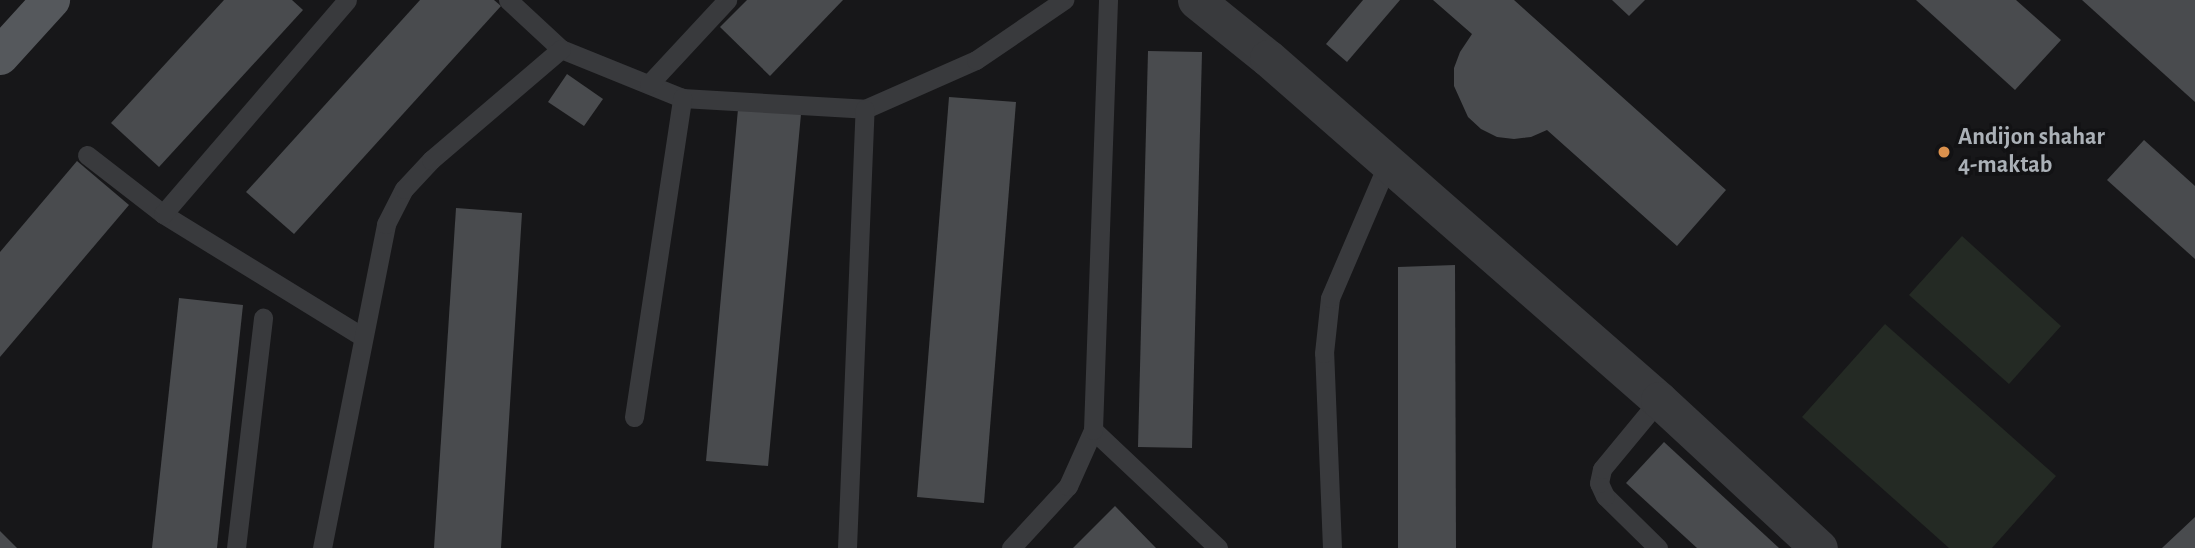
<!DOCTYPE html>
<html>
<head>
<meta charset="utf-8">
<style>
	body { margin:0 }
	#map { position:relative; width:2195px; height:548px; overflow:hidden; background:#171719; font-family:"Alegreya Sans",sans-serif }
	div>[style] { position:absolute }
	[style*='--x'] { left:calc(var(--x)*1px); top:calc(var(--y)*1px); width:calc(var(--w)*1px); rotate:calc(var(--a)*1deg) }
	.green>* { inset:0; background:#242a24 }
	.building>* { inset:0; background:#494b4e }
	.lane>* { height:19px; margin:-9.5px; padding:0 9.5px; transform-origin:9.5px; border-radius:9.5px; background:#393a3d }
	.street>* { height:37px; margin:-18.5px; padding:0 18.5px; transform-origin:18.5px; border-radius:18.5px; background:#393a3d }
	.primary>* { height:38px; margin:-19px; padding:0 19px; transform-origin:19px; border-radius:19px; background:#55585c }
	.dots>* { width:19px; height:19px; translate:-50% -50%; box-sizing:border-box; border:4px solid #121214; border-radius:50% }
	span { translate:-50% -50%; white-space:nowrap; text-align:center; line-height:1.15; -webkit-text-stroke:7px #121214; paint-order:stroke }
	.poi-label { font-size:24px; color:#abb1b7; font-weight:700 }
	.left { translate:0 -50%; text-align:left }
</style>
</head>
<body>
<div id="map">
	<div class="green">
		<div style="clip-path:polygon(1962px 236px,2061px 326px,2009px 384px,1909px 295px)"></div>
		<div style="clip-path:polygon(1885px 324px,2056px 476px,1992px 548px,1949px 548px,1802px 417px)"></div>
	</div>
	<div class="building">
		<div style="clip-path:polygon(224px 0,292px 0,303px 10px,159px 167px,111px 123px)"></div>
		<div style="clip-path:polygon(420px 0,494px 0,501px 6px,294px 234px,246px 192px)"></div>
		<div style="clip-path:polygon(747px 0,843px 0,770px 76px,720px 27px)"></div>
		<div style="clip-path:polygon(1363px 0,1400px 0,1347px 62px,1326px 44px)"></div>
		<div style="clip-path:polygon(1433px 0,1514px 0,1726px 190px,1677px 246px,1547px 130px,1531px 137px,1514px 139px,1497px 137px,1481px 129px,1468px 117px,1454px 86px,1454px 68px,1460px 52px,1472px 34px)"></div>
		<div style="clip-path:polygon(1612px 0,1645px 0,1629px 16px)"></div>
		<div style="clip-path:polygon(1916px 0,2016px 0,2061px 40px,2015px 90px)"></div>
		<div style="clip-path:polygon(2082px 0,2195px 0,2195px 102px)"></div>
		<div style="clip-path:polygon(1148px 51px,1202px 52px,1192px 448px,1138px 447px)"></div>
		<div style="clip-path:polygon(567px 74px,603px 99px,584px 126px,548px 102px)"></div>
		<div style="clip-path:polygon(949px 97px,1016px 102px,984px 503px,917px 497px)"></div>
		<div style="clip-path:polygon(738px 109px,801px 114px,768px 466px,706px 461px)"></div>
		<div style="clip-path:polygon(2144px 140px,2195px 186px,2195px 259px,2107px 180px)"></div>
		<div style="clip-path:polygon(77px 161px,129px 205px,0 357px,0 252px)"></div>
		<div style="clip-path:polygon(456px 208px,522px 213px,501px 548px,434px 548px)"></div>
		<div style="clip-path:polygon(1455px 265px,1456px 548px,1398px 548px,1398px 267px)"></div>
		<div style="clip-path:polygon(179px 298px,243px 305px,217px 548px,152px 548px)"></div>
		<div style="clip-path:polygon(1664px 442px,1779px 548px,1697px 548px,1626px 483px)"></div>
		<div style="clip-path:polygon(1115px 506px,1156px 548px,1073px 548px)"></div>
		<div style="clip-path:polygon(2195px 517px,2195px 548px,2162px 548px)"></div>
		<div style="clip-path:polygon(0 531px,17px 548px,0 548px)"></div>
	</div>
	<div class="lane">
		<div style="--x:508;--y:0;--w:72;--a:42.8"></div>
		<div style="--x:561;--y:49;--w:131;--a:22"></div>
		<div style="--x:682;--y:98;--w:183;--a:3.4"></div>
		<div style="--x:865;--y:109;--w:121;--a:-23.8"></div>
		<div style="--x:976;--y:60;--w:107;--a:-34.3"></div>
		<div style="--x:649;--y:84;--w:115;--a:-47.1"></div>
		<div style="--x:87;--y:155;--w:96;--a:37.8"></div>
		<div style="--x:163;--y:214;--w:235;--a:31.6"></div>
		<div style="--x:163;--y:214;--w:282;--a:-49.3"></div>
		<div style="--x:634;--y:417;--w:323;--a:-81.4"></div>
		<div style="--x:1093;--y:430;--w:172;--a:43.3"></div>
		<div style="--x:236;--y:548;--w:232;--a:-83.3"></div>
		<div style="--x:322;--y:548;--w:330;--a:-78.8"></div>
		<div style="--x:386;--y:224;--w:39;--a:-63"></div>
		<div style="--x:404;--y:189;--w:40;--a:-47"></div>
		<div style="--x:431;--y:160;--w:171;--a:-40.5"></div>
		<div style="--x:847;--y:548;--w:439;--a:-87.7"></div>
		<div style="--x:1011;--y:548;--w:84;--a:-47.4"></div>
		<div style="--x:1068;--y:486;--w:61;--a:-65.9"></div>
		<div style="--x:1093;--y:430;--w:430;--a:-88"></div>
		<div style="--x:1332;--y:548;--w:195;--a:-92.3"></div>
		<div style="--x:1324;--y:353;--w:55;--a:-83.8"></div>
		<div style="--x:1330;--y:298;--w:147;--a:-66.8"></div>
		<div style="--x:1658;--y:548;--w:74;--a:-135.5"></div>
		<div style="--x:1605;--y:496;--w:14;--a:-115"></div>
		<div style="--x:1599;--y:483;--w:14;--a:-78"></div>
		<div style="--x:1602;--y:469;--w:89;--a:-50.4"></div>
	</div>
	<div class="street">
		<div style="--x:1196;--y:0;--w:92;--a:38.9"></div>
		<div style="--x:1268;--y:58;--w:519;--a:41.18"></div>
		<div style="--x:1659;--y:400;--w:218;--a:42.8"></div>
	</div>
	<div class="primary">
		<div style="--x:0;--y:56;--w:76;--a:-47.7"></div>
	</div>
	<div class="dots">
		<div style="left:1944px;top:152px;background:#db914d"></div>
	</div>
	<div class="poi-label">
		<span class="left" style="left:1958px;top:152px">Andijon shahar<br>4-maktab</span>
	</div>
</div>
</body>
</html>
